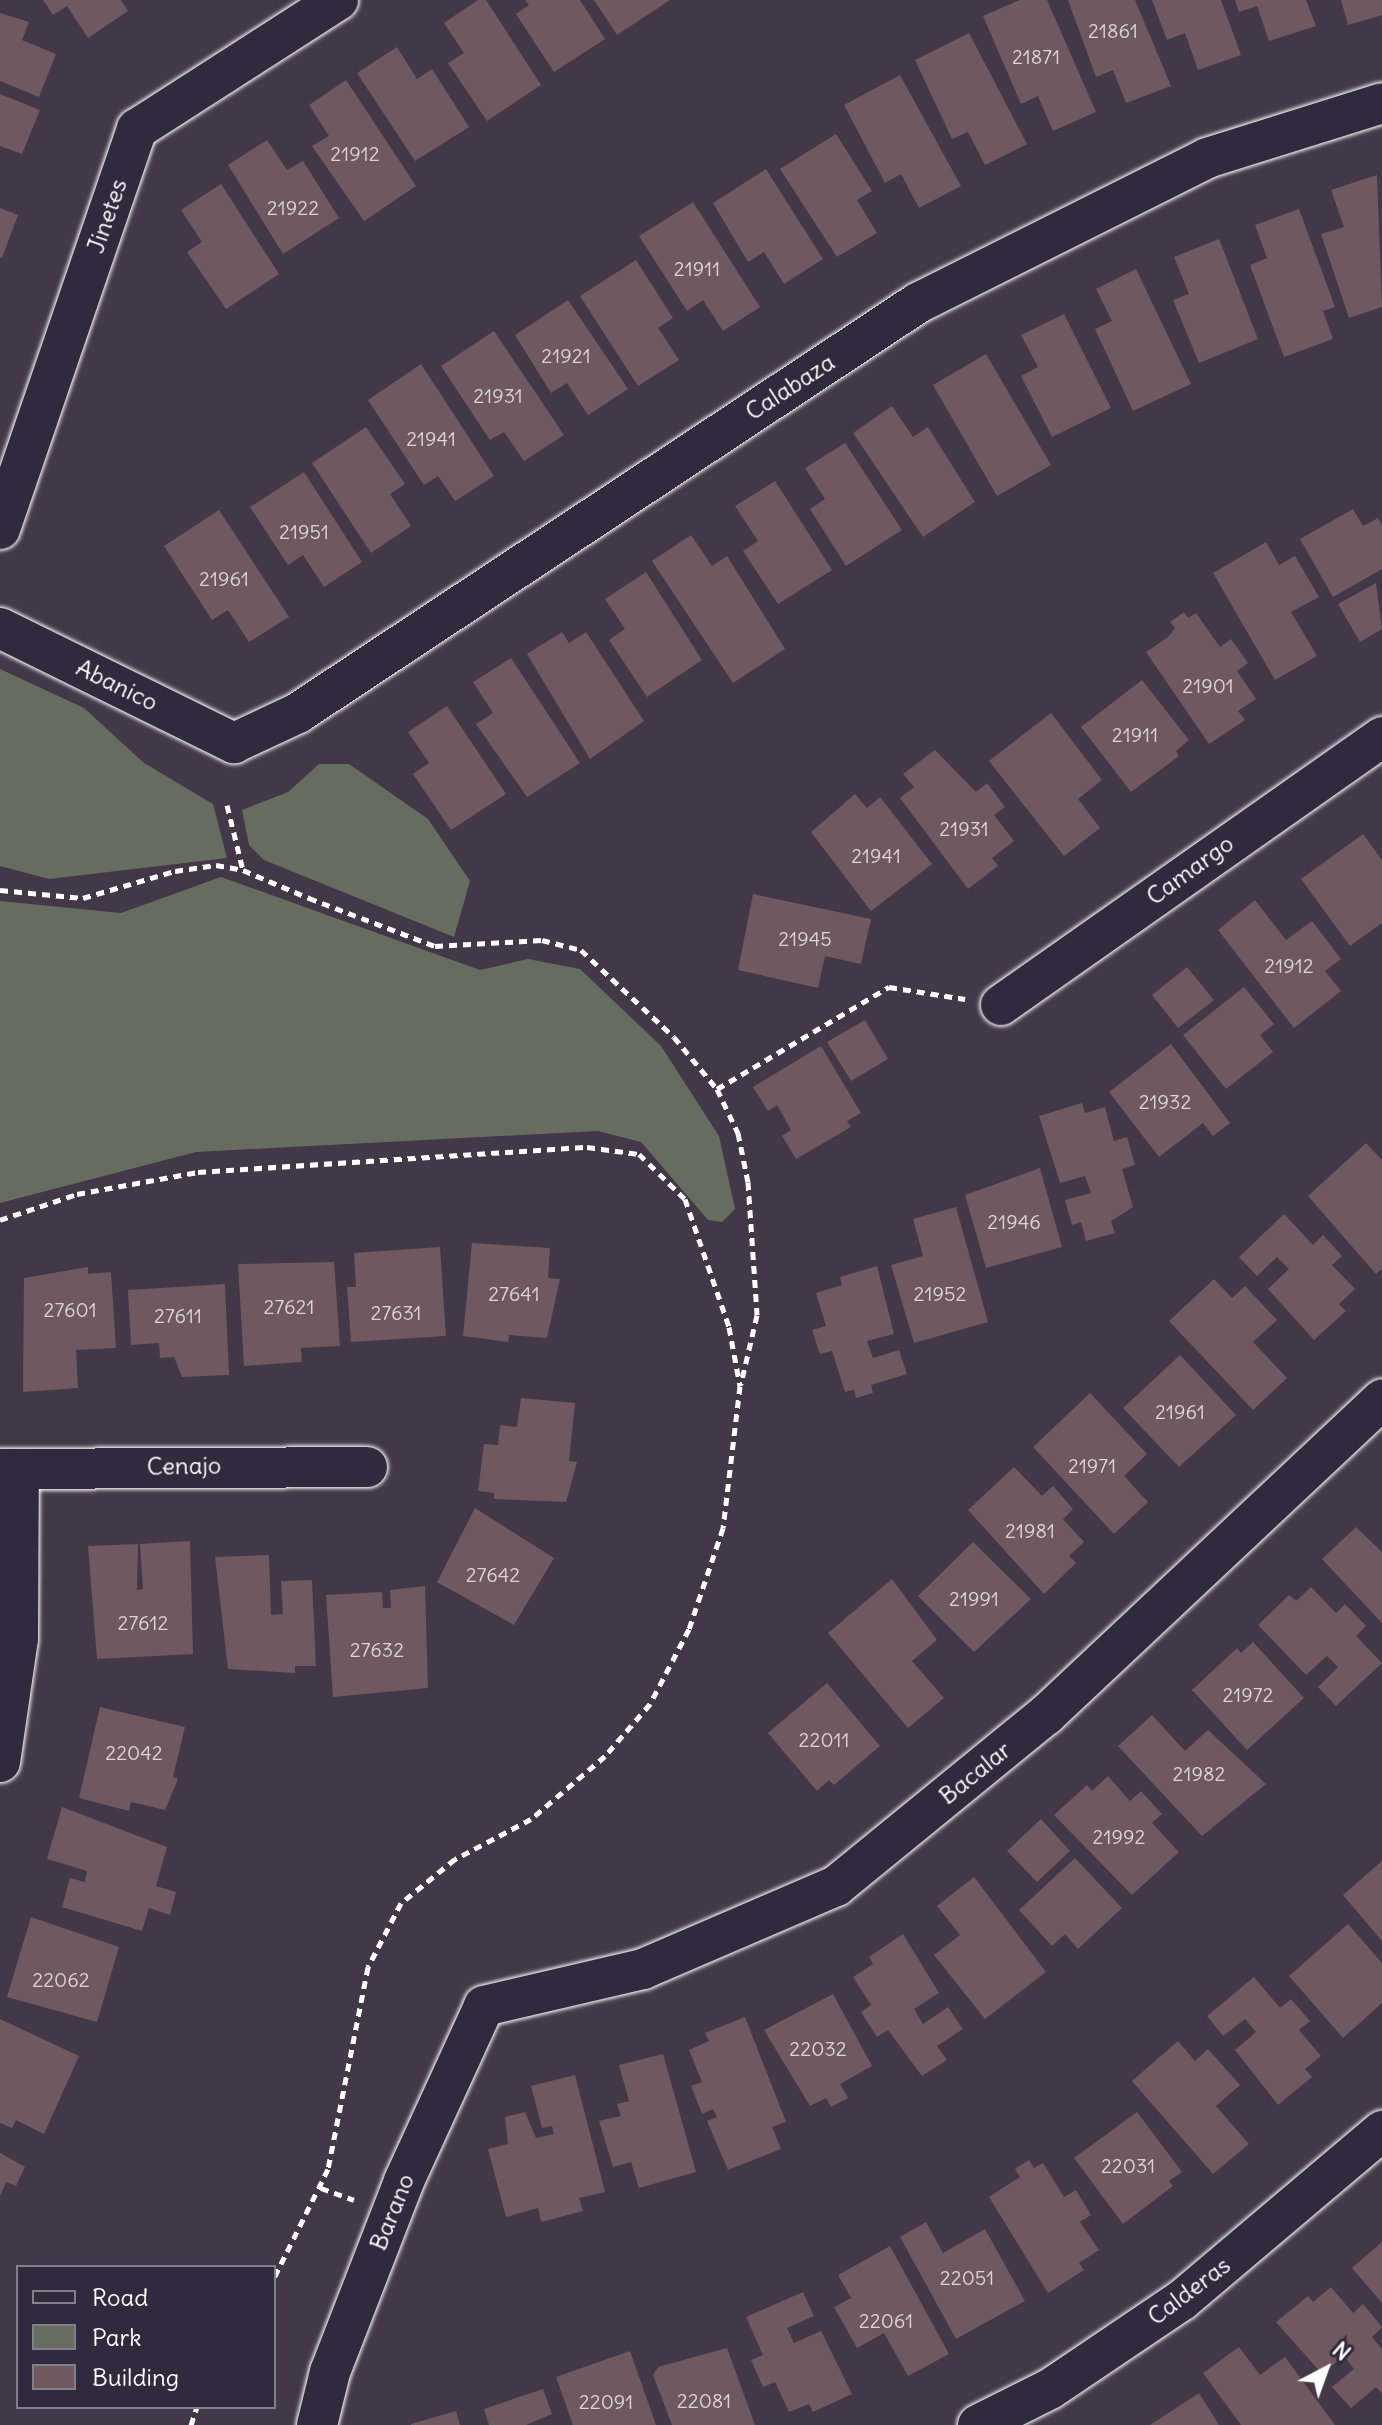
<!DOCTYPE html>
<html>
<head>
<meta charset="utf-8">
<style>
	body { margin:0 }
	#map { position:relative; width:1382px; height:2425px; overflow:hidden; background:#423848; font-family:Delius,sans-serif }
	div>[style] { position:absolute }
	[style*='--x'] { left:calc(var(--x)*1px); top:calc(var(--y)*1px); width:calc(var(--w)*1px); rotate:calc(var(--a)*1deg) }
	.green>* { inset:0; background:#666c5f }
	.building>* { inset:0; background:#6f5860 }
	.path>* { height:5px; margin-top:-2.5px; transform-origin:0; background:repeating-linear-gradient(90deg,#fff 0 8px,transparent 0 14px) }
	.roads { filter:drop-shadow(0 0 2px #fff) drop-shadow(0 0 2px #fff) }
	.street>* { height:40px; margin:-20px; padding:0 20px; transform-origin:20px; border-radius:20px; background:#2f2a3d }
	span { translate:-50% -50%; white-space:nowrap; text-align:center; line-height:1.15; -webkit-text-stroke:6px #2f2a3d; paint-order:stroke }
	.number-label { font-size:20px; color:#dbd5d7 }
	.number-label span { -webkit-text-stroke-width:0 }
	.street-label { font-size:24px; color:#fff }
	.legend { position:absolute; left:16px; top:2265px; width:260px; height:144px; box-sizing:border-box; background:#2f2a3d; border:2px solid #827f8b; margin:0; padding:10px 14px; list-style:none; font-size:24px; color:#fff }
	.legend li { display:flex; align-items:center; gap:16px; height:40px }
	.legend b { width:40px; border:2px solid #827f8b }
	.north { position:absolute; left:1286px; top:2329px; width:80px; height:80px; -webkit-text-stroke:6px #2f2a3d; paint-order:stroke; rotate:41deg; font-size:22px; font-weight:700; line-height:32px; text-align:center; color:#fff }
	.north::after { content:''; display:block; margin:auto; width:28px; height:36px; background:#fff; clip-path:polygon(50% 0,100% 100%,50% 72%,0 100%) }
</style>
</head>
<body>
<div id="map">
	<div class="green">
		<div style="clip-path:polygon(0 669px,84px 708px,144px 763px,213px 804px,227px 858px,49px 879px,0 866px)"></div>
		<div style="clip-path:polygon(319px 764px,349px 764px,428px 819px,470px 881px,454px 937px,264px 860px,249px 845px,242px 810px,288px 792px)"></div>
		<div style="clip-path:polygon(221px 877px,480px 970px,528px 959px,580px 969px,661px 1046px,719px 1136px,735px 1209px,722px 1222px,708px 1220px,641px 1142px,598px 1131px,196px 1152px,0 1203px,0 901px,121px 913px)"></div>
	</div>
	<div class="building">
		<div style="clip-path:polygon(43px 0,121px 0,128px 11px,88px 38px,67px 6px,53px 15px)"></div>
		<div style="clip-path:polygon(478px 0,486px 0,541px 85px,487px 121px,448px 63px,464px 53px,444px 23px)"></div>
		<div style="clip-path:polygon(525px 0,580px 0,605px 39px,554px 72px,516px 14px,529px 5px)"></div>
		<div style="clip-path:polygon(594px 0,670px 0,617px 35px)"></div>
		<div style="clip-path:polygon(1020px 0,1047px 0,1096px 112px,1053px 131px,1038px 96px,1021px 104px,983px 16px)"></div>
		<div style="clip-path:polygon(1068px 0,1135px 0,1171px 86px,1126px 103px,1113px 70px,1096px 77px)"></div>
		<div style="clip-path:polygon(1152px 0,1221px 0,1241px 55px,1198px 70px,1185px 33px,1167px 40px)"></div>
		<div style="clip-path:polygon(1235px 0,1306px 0,1316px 26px,1269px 41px,1257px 6px,1239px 12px)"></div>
		<div style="clip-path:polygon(1341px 0,1382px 0,1382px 15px,1348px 25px)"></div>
		<div style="clip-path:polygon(0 13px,29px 22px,22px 40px,56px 54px,39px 97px,0 81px)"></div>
		<div style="clip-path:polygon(969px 33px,1027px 144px,985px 165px,968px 132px,952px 139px,915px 60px)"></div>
		<div style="clip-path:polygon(397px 47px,417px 79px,432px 69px,469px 127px,415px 161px,357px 73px)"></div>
		<div style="clip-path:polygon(900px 75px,961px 186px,919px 208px,901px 174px,885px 183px,844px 105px)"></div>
		<div style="clip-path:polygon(346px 80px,416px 186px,364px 221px,312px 146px,329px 136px,309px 105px)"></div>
		<div style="clip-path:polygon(0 94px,40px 110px,22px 154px,0 146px)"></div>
		<div style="clip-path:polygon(836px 134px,872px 191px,857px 200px,877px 233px,837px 257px,780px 169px)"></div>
		<div style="clip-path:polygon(267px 140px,287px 170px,303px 161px,339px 218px,283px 254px,228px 165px)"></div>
		<div style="clip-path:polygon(766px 169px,823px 259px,784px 284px,764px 252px,748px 262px,713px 203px)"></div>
		<div style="clip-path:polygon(1377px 175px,1382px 307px,1349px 318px,1321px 234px,1344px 227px,1331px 190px)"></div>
		<div style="clip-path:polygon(221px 184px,279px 274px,226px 309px,187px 252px,202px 242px,181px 210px)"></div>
		<div style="clip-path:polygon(693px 202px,760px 307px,723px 331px,703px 300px,687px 311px,639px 236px)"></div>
		<div style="clip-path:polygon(0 208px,18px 215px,2px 258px,0 257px)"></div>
		<div style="clip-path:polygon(1299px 209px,1335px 307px,1323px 311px,1333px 339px,1284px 357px,1250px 265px,1267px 258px,1255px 225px)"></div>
		<div style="clip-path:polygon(1219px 239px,1258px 339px,1199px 363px,1173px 300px,1189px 294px,1174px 257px)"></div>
		<div style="clip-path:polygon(636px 260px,673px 318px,658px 328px,679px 360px,638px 386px,580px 296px)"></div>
		<div style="clip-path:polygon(1136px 269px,1191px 384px,1133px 411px,1095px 329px,1112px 321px,1096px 289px)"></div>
		<div style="clip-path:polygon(568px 300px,628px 389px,588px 415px,567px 383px,551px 393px,515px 335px)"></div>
		<div style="clip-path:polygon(1064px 314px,1111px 408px,1052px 437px,1021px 376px,1038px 367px,1021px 335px)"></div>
		<div style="clip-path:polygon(494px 331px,564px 435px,524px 461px,504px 432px,490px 440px,441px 366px)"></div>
		<div style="clip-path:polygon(986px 354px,1051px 465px,997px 496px,933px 385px)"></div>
		<div style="clip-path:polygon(421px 364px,494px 476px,455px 501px,438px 476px,424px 485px,368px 400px)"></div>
		<div style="clip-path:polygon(892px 406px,913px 437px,928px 427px,975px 502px,923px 537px,853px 433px)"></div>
		<div style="clip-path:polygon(366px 427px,405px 484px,390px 494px,411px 526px,371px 553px,312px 463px)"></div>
		<div style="clip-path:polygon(845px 443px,902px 530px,846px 566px,810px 509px,825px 499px,805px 468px)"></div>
		<div style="clip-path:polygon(304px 472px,362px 562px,324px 587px,303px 555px,288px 565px,250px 507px)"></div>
		<div style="clip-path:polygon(775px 481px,832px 570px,778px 604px,743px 551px,758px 541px,735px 506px)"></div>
		<div style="clip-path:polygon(1353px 509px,1363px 526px,1378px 518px,1382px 525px,1382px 569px,1333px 597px,1300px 539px)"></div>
		<div style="clip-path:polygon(219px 510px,289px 617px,249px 642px,228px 610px,212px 620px,164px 546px)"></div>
		<div style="clip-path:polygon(691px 535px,712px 566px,727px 556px,785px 649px,733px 683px,652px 561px)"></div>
		<div style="clip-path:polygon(1266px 542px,1279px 565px,1295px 556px,1319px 597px,1291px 612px,1317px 656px,1275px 680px,1213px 573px)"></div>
		<div style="clip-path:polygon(646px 572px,702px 660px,647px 697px,609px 640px,625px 629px,605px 599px)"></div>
		<div style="clip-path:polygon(1376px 583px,1382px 629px,1360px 642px,1338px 604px)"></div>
		<div style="clip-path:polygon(1184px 612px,1188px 618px,1196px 613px,1220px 647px,1231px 639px,1248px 663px,1237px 671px,1256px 699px,1238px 711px,1245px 720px,1209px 744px,1146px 652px,1168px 637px,1175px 628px,1170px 622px)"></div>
		<div style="clip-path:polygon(562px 632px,569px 643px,586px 632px,644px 721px,590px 759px,527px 654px)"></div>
		<div style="clip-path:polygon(511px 658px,580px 763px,527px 797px,476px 724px,493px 713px,473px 682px)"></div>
		<div style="clip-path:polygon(1142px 680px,1189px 740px,1176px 751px,1179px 756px,1131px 792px,1081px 727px)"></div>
		<div style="clip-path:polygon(447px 706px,506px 794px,451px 830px,413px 774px,429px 763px,408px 732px)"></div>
		<div style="clip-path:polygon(1051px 713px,1102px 780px,1078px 799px,1100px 828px,1064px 856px,989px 761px)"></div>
		<div style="clip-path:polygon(935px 750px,976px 792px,987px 783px,1005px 807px,994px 815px,1014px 841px,992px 858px,998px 866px,968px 889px,900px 798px,914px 787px,903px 774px)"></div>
		<div style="clip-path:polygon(855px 794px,867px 808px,880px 797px,932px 864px,871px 911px,811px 832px)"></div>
		<div style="clip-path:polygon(1363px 834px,1382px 860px,1382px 923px,1350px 946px,1301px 879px)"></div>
		<div style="clip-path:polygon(753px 894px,871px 919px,861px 964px,825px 956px,818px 988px,738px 970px)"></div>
		<div style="clip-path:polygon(1255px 900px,1286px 940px,1312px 921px,1341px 959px,1325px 971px,1341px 991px,1294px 1028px,1218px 930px)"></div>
		<div style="clip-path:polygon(1187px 967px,1214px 1000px,1178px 1028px,1152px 995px)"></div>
		<div style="clip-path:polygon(1244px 987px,1274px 1024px,1260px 1035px,1273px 1052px,1226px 1089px,1183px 1035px)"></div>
		<div style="clip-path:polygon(865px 1020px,888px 1059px,851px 1081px,827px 1042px)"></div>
		<div style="clip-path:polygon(1171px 1044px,1230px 1123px,1213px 1136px,1203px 1123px,1159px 1157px,1109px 1092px)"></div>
		<div style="clip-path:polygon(821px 1046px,861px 1113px,847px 1121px,851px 1127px,796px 1159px,782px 1136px,791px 1130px,777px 1105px,768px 1111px,753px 1087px)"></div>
		<div style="clip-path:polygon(1082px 1103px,1085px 1113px,1105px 1107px,1114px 1141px,1127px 1137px,1135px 1165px,1122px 1169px,1133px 1207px,1111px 1221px,1115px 1233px,1086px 1241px,1081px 1222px,1072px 1225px,1065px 1200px,1091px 1193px,1085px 1176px,1060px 1183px,1039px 1116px)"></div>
		<div style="clip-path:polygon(1366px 1143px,1382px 1160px,1382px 1269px,1376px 1274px,1308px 1196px)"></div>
		<div style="clip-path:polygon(1040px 1168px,1062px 1247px,986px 1268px,965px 1195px)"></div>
		<div style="clip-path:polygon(956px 1207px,988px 1322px,914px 1343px,891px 1265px,923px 1256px,913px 1219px)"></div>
		<div style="clip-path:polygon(1284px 1214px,1313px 1245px,1323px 1235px,1342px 1256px,1332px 1265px,1355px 1289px,1339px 1304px,1346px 1311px,1314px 1340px,1268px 1289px,1289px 1269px,1277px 1257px,1257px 1276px,1239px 1257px)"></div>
		<div style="clip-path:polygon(472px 1243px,550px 1248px,548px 1278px,560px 1279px,547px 1338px,509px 1335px,508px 1342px,463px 1336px)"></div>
		<div style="clip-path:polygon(440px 1247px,446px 1336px,351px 1342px,347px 1287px,356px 1287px,354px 1253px)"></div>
		<div style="clip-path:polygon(334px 1262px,340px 1346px,301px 1348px,302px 1362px,244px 1366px,238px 1264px)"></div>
		<div style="clip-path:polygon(877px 1266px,894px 1334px,867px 1341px,873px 1358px,899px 1350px,907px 1374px,871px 1385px,873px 1393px,856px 1398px,854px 1390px,845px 1392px,832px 1351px,820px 1354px,812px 1330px,826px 1326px,816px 1293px,842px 1285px,840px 1277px)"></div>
		<div style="clip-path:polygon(88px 1267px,88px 1274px,111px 1272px,116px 1348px,76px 1350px,78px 1388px,23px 1392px,24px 1278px)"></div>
		<div style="clip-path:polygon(1214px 1279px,1232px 1298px,1245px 1286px,1277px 1320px,1253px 1342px,1287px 1378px,1253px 1410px,1169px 1321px)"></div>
		<div style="clip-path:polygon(225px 1284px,229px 1375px,182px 1377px,174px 1357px,160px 1358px,159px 1343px,131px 1345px,128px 1290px)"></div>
		<div style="clip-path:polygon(1180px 1355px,1236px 1415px,1179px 1467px,1123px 1408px)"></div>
		<div style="clip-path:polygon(1090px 1393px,1147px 1454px,1124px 1476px,1148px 1502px,1114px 1534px,1033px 1447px)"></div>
		<div style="clip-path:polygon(521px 1398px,575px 1403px,569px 1461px,577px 1462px,566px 1502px,494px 1499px,494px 1493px,478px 1491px,484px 1444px,498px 1445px,500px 1425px,517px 1427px)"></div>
		<div style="clip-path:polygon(1014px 1467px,1042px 1496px,1053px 1486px,1073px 1509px,1063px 1519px,1084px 1542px,1069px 1556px,1076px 1563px,1044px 1594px,968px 1510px)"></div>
		<div style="clip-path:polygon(475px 1508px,554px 1558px,514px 1625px,437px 1582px)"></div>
		<div style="clip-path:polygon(1356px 1527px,1382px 1552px,1382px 1623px,1322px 1559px)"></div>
		<div style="clip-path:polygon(190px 1541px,193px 1654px,97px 1659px,88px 1546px,138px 1544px,137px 1590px,143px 1589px,140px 1544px)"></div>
		<div style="clip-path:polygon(973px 1542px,1031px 1599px,974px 1652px,918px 1596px)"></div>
		<div style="clip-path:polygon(269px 1555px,271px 1615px,283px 1614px,281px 1581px,312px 1580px,316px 1666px,295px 1666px,295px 1673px,228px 1669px,215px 1557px)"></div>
		<div style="clip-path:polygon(892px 1579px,937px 1640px,912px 1661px,944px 1698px,908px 1728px,828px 1633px)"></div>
		<div style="clip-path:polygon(425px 1586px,428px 1688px,333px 1697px,326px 1595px,382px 1592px,383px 1608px,391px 1608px,390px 1590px)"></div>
		<div style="clip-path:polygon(1311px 1587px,1336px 1613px,1345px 1604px,1366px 1626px,1356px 1636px,1382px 1663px,1336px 1706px,1318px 1687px,1338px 1667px,1327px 1656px,1306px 1675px,1258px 1625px,1289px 1595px,1296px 1601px)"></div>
		<div style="clip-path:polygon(1253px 1642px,1304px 1698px,1247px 1750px,1192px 1690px,1237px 1648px,1241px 1653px)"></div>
		<div style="clip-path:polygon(827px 1683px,880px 1746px,834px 1785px,829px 1780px,817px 1791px,768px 1733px)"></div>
		<div style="clip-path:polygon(100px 1707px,185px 1727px,173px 1777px,178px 1779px,165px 1810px,131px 1802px,129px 1811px,79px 1798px)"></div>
		<div style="clip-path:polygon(1152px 1715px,1185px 1751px,1208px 1730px,1266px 1784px,1202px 1836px,1118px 1746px)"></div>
		<div style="clip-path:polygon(1108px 1776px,1130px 1801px,1141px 1791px,1162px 1814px,1152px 1823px,1179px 1852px,1132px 1895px,1054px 1815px,1087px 1785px,1092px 1791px)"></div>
		<div style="clip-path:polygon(62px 1807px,167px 1847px,156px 1886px,176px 1892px,170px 1915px,149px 1908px,142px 1931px,62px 1907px,70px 1878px,85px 1882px,87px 1871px,47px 1859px)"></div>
		<div style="clip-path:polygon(1041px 1819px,1070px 1851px,1037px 1882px,1007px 1851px)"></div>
		<div style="clip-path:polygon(1075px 1858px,1122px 1908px,1078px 1949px,1065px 1934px,1052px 1946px,1019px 1910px)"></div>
		<div style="clip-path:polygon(1382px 1861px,1382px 1941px,1343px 1895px)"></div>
		<div style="clip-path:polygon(974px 1877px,1046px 1972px,985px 2019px,934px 1955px,960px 1935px,937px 1906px)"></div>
		<div style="clip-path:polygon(31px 1917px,119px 1947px,97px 2022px,7px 1997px)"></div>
		<div style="clip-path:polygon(1348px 1924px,1382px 1963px,1382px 2003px,1343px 2038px,1289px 1976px)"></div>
		<div style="clip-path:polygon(903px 1934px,939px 1993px,914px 2009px,923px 2024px,948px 2007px,963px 2029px,937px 2046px,947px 2060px,922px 2076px,888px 2030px,877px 2037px,861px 2012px,871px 2005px,853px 1977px,873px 1964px,869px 1957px)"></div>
		<div style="clip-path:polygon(1254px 1977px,1280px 2008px,1291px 1999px,1310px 2021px,1299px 2030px,1321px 2056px,1305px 2069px,1312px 2077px,1278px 2105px,1235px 2050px,1256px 2032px,1245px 2019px,1223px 2036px,1207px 2016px)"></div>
		<div style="clip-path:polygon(833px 1994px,872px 2066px,840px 2084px,848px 2098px,831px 2107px,826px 2098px,810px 2106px,764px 2030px)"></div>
		<div style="clip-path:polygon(745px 2017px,786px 2122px,772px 2127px,781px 2149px,728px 2170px,707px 2121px,717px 2117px,713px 2109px,702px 2114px,691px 2086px,702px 2082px,689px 2050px,709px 2041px,705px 2033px)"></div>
		<div style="clip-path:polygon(0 2019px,79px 2056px,44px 2134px,16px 2120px,12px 2128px,0 2123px)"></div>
		<div style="clip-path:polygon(1178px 2041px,1195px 2061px,1208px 2049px,1240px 2085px,1216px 2106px,1249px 2144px,1213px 2174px,1132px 2081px)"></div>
		<div style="clip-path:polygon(663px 2054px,696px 2172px,639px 2188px,631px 2162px,613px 2167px,599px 2121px,621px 2116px,617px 2104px,629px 2101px,619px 2065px)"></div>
		<div style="clip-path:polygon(575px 2075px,605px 2192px,579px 2198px,583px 2211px,541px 2222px,538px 2208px,506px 2217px,488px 2149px,508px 2144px,505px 2117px,525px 2112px,536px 2138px,554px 2134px,552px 2126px,542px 2128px,531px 2086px)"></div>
		<div style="clip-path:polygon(1137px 2112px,1182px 2172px,1169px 2181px,1173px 2186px,1123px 2224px,1074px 2158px)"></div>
		<div style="clip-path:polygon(0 2153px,25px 2167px,16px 2186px,6px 2182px,0 2196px)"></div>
		<div style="clip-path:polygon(1029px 2160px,1034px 2168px,1043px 2163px,1064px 2197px,1076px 2190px,1091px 2215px,1080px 2222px,1099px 2250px,1079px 2263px,1084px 2270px,1048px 2293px,989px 2197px,1020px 2177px,1015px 2169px)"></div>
		<div style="clip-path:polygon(926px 2222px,943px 2253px,985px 2229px,1025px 2301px,956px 2339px,900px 2237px)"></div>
		<div style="clip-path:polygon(1382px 2242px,1382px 2303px,1352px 2268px)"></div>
		<div style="clip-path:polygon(890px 2246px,949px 2354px,908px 2376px,884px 2333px,857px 2348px,834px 2307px,851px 2298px,838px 2275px)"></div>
		<div style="clip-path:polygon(1331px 2287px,1353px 2313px,1363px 2304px,1382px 2327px,1372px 2337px,1382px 2349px,1382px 2393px,1376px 2387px,1351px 2408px,1332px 2387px,1354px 2369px,1344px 2356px,1322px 2374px,1276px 2322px,1308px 2296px,1313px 2302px)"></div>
		<div style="clip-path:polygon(803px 2292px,814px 2316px,787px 2328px,794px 2343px,821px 2331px,852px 2394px,813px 2412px,809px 2404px,789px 2412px,775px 2382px,763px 2387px,751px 2360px,763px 2355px,746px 2317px)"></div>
		<div style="clip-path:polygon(1239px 2347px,1260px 2375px,1285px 2357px,1335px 2425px,1241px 2425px,1203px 2373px)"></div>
		<div style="clip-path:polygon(727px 2348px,755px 2425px,672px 2425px,653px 2375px,658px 2367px)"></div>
		<div style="clip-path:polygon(630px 2351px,656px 2425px,573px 2425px,556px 2377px)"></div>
		<div style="clip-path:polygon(543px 2389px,552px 2414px,526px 2425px,489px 2425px,484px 2409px)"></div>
		<div style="clip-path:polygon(1199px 2393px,1219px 2425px,1150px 2425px)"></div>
		<div style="clip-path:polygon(456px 2411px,460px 2425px,411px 2425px,411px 2424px)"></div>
	</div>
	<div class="path">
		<div style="--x:227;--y:805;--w:67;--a:76.2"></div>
		<div style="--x:243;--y:870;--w:72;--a:23"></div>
		<div style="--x:309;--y:898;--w:135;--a:20.9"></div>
		<div style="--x:435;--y:946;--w:107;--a:-3.2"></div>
		<div style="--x:542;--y:940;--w:40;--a:14.4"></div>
		<div style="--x:581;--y:950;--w:127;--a:43.1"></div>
		<div style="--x:674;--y:1037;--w:67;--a:50.4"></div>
		<div style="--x:717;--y:1089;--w:200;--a:-30.7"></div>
		<div style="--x:889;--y:987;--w:77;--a:9"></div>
		<div style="--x:0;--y:890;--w:83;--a:5.5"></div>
		<div style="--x:83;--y:898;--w:96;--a:-16.4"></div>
		<div style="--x:175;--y:871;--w:41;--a:-8.3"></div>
		<div style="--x:216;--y:865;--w:27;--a:10"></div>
		<div style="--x:717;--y:1089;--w:49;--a:64.5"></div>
		<div style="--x:738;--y:1133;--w:50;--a:78.5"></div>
		<div style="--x:748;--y:1182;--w:133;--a:86.1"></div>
		<div style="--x:757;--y:1315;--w:71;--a:103.1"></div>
		<div style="--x:0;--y:1220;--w:81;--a:-18.7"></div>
		<div style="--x:77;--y:1194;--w:123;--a:-10.3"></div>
		<div style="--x:198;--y:1172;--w:390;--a:-3.7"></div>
		<div style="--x:587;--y:1147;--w:52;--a:7.7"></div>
		<div style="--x:639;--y:1154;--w:64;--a:44.4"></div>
		<div style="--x:685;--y:1199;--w:135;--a:71"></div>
		<div style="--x:729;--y:1327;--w:60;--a:79.4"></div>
		<div style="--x:740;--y:1386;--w:143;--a:96.8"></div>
		<div style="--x:723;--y:1528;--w:107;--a:108.6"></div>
		<div style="--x:689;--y:1629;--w:85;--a:117.5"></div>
		<div style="--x:650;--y:1704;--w:69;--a:130.9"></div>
		<div style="--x:605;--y:1756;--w:97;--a:139.6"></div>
		<div style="--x:531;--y:1819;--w:86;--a:152.2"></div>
		<div style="--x:455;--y:1859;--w:70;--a:140.8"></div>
		<div style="--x:401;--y:1903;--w:72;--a:117.3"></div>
		<div style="--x:368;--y:1967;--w:206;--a:101.2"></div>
		<div style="--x:328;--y:2169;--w:122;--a:116.4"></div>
		<div style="--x:321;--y:2188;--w:35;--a:20"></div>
		<div style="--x:191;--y:2425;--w:19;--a:-72"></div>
	</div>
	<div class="roads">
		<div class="street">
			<div style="--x:0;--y:529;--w:423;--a:-71.1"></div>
			<div style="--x:137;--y:129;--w:239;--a:-32.7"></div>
			<div style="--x:0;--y:628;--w:261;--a:26.2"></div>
			<div style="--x:234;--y:743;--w:71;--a:-25.1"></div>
			<div style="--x:298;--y:713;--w:743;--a:-33.48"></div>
			<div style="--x:918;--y:303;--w:323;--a:-26.6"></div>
			<div style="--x:1207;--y:158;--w:183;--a:-17.4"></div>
			<div style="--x:1001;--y:1005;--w:466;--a:-35.1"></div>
			<div style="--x:0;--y:1469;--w:367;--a:-0.3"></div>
			<div style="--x:0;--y:1762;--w:124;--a:-81.7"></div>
			<div style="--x:18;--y:1639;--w:169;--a:-89.7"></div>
			<div style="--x:317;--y:2425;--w:55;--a:-76.2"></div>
			<div style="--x:330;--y:2372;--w:205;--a:-68.8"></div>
			<div style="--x:404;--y:2181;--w:192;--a:-65.4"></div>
			<div style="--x:484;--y:2006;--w:163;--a:-13.1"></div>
			<div style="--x:643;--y:1969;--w:210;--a:-23.3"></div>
			<div style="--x:836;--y:1886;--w:271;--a:-39.2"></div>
			<div style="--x:1046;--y:1715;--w:461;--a:-43.2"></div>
			<div style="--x:978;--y:2425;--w:80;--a:-26.6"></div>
			<div style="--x:1050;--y:2389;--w:159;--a:-34"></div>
			<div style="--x:1182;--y:2300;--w:262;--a:-40.2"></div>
		</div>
	</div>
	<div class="number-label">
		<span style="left:1113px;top:30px">21861</span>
		<span style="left:1036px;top:56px">21871</span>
		<span style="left:355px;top:153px">21912</span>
		<span style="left:293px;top:207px">21922</span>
		<span style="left:697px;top:268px">21911</span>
		<span style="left:566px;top:355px">21921</span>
		<span style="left:498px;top:395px">21931</span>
		<span style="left:431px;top:438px">21941</span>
		<span style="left:304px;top:531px">21951</span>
		<span style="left:224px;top:578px">21961</span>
		<span style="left:1208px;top:685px">21901</span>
		<span style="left:1135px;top:734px">21911</span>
		<span style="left:964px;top:828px">21931</span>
		<span style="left:876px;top:855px">21941</span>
		<span style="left:805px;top:938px">21945</span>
		<span style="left:1289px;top:965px">21912</span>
		<span style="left:1165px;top:1101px">21932</span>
		<span style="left:1014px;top:1221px">21946</span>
		<span style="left:514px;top:1293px">27641</span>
		<span style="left:940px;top:1293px">21952</span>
		<span style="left:289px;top:1306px">27621</span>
		<span style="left:70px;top:1309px">27601</span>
		<span style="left:396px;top:1312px">27631</span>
		<span style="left:178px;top:1315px">27611</span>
		<span style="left:1180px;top:1411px">21961</span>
		<span style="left:1092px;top:1465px">21971</span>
		<span style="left:1030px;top:1530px">21981</span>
		<span style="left:493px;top:1574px">27642</span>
		<span style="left:974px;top:1598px">21991</span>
		<span style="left:143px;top:1622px">27612</span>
		<span style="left:377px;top:1649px">27632</span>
		<span style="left:1248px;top:1694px">21972</span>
		<span style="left:824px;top:1739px">22011</span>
		<span style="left:134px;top:1752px">22042</span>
		<span style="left:1199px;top:1773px">21982</span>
		<span style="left:1119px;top:1836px">21992</span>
		<span style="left:61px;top:1979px">22062</span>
		<span style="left:818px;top:2048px">22032</span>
		<span style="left:1128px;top:2165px">22031</span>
		<span style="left:967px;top:2277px">22051</span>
		<span style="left:886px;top:2320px">22061</span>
		<span style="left:704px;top:2400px">22081</span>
		<span style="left:606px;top:2401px">22091</span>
	</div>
	<div class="street-label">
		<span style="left:107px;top:216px;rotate:-71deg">Jinetes</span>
		<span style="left:790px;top:387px;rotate:-33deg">Calabaza</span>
		<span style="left:117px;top:685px;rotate:26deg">Abanico</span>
		<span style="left:1190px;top:870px;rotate:-36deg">Camargo</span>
		<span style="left:184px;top:1466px;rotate:-1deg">Cenajo</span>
		<span style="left:975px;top:1773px;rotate:-39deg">Bacalar</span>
		<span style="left:392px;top:2212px;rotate:-68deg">Barano</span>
		<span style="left:1189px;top:2291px;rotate:-37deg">Calderas</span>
	</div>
	<ul class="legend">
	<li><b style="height:10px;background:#2f2a3d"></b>Road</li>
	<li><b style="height:22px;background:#666c5f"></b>Park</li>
	<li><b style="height:22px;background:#6f5860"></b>Building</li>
	</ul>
	<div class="north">N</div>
</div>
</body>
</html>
